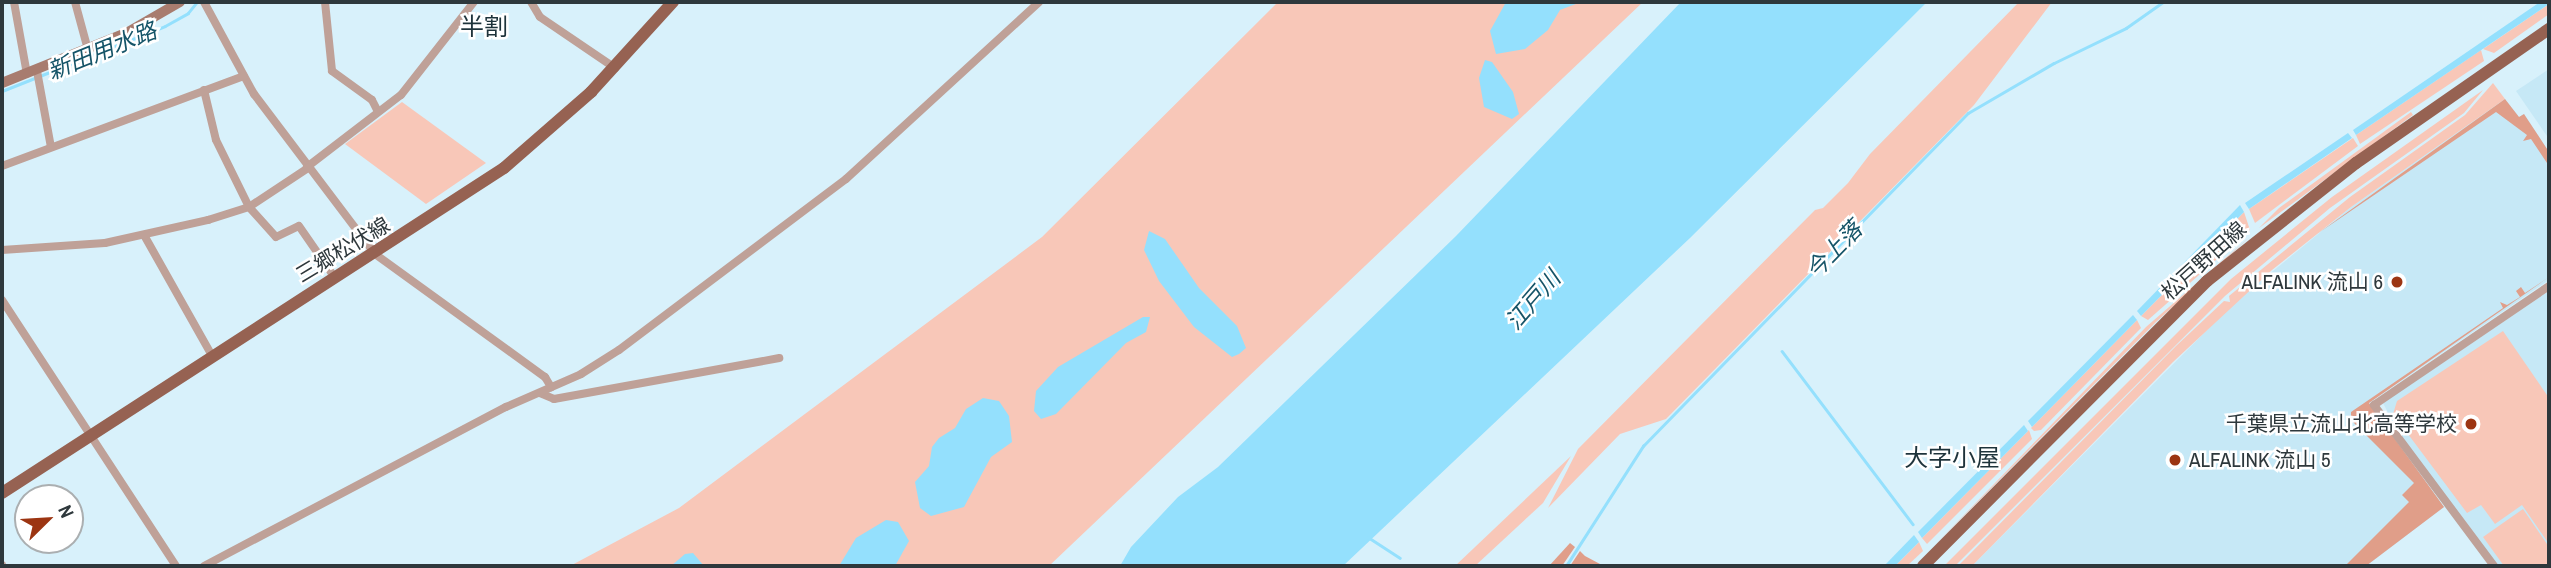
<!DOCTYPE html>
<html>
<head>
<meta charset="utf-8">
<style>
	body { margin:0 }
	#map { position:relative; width:2551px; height:568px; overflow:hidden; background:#d8f1fb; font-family:"Archivo Narrow","Noto Sans JP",sans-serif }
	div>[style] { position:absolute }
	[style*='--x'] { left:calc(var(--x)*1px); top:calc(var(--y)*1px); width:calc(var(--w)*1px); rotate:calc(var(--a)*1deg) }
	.built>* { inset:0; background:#c6e8f6 }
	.green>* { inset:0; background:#f8c7b8 }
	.forest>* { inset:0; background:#e09e89 }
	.water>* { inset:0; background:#94e0fd }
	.stream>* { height:2.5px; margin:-1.25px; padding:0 1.25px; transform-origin:1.25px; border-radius:1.25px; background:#94e0fd }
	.street>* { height:8px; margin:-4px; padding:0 4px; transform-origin:4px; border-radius:4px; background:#bfa198 }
	.secondary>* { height:10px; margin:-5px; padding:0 5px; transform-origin:5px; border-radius:5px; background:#a87c6f }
	.primary>* { height:12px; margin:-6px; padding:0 6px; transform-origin:6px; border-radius:6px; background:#966252 }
	.dots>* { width:19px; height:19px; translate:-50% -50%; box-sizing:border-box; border:4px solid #fff; border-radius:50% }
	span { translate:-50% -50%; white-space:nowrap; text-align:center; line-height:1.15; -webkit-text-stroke:5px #fff; paint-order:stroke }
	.street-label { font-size:21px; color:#2e383c }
	.poi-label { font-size:21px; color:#2e383c }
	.right { translate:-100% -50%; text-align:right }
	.left { translate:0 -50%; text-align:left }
	.water-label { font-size:23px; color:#155468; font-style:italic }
	.quarter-label { font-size:24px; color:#1e333b }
	.frame { position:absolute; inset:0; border:4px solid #2e383c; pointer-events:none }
	.north { position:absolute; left:14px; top:484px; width:70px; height:70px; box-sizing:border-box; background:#fff; border:2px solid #abafb1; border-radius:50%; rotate:66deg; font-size:19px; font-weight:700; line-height:28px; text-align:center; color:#2e383c }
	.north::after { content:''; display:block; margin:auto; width:24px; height:32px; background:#9c3512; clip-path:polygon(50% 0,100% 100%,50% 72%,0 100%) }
</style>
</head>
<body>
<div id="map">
	<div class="built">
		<div style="clip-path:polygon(2549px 69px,2549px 139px,2516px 91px)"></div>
		<div style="clip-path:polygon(2505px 99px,2519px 117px,2524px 114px,2549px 152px,2549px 280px,2369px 403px,2444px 507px,2366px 566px,1972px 566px,2234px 303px,2351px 207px)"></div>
		<div style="clip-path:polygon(2549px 291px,2549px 566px,2498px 566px,2402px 440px,2383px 403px)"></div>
	</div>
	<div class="green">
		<div style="clip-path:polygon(1278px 2px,1643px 2px,1049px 566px,570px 566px,679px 508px,1042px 237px)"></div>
		<div style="clip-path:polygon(2019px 2px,2052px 2px,1974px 105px,1666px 419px,1620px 434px,1548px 508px,1578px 449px,1815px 210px,1823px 208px,1848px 183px,1870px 154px)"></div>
		<div style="clip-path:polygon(2549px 4px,2549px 14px,2494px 53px,2483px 49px)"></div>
		<div style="clip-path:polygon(2481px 50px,2484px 61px,2360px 144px,2356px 135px)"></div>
		<div style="clip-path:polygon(2493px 83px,2505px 99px,2351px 207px,2272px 270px,2173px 362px,1972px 566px,1958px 566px,2176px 346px,2224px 301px,2230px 302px,2229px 296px,2350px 197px,2465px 115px)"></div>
		<div style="clip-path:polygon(2483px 90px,2464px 113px,2330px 208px,2225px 296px,1955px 566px,1944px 566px,2231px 279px,2332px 197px)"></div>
		<div style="clip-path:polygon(402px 102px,486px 163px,426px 204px,345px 144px)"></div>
		<div style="clip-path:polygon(2411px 112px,2413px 115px,2259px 228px,2279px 208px)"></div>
		<div style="clip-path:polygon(2353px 138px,2358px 146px,2255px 223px,2249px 209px)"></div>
		<div style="clip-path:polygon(2244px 212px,2250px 230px,2148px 320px,2141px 316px)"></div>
		<div style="clip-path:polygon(2252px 235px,2156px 322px,1933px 547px,2146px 327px)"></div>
		<div style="clip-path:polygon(2137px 320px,2141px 328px,2041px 430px,2034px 431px,2031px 428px)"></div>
		<div style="clip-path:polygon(2503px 331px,2549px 398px,2549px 544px,2522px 505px,2495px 524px,2481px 505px,2467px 513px,2393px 414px,2397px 401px)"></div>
		<div style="clip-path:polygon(2029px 430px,2032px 439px,1927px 544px,1922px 538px)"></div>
		<div style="clip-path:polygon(1571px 456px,1543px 503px,1475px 566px,1455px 566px)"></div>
		<div style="clip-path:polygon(2523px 509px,2549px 547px,2549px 566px,2504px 566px,2483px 537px)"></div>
		<div style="clip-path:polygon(1919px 542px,1923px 551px,1907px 566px,1895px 566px)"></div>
	</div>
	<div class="forest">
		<div style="clip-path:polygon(2505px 99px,2519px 117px,2524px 114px,2549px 152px,2549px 166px,2531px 139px,2523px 141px,2527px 135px,2496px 112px,2317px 234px)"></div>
		<div style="clip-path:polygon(2549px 277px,2369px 403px,2444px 507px,2366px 566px,2345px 566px,2409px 502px,2402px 495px,2414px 483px,2351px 420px,2351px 412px,2503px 308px,2500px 302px,2507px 305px,2520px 297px,2516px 291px,2521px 287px,2525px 293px)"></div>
		<div style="clip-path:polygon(1570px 543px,1575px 547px,1562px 566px,1549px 566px)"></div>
		<div style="clip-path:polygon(1580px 551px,1585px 556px,1600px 564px,1570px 566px)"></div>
	</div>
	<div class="water">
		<div style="clip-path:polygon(1506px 2px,1581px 2px,1560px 10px,1548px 30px,1525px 49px,1496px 54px,1490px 31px)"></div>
		<div style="clip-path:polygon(1681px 2px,1927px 2px,1690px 238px,1343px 566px,1120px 566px,1131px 547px,1178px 497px,1218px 467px,1456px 236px)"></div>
		<div style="clip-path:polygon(2540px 2px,2549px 4px,2356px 135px,2353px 130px)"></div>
		<div style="clip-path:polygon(1485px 60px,1492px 62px,1513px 92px,1519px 114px,1512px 119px,1484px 107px,1479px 78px)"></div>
		<div style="clip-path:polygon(2348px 133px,2352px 138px,2249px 209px,2245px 203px)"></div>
		<div style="clip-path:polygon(2240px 205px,2244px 212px,2141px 316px,2137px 311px)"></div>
		<div style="clip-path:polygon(1149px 231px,1165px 239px,1199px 288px,1237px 326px,1246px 348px,1239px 354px,1232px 357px,1194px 327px,1159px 281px,1144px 250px)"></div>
		<div style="clip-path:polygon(2133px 315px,2137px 320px,2032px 427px,2028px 421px)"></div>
		<div style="clip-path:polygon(1143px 317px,1150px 317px,1146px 332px,1126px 343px,1056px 414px,1041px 419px,1034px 411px,1036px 391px,1058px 367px)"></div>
		<div style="clip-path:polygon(983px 398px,999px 401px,1009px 416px,1012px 442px,991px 457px,964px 507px,931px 516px,920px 508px,915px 482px,929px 466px,932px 447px,939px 438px,955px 428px,966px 409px)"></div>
		<div style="clip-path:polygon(2024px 425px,2028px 431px,1922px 538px,1918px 532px)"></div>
		<div style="clip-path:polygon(886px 520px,898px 522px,909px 541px,895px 566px,839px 566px,856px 538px)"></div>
		<div style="clip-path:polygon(1914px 535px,1919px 542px,1895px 566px,1884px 566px)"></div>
		<div style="clip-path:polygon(693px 553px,704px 566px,671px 566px,685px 554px)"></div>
	</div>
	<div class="stream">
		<div style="--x:2;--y:91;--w:175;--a:-21.7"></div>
		<div style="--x:165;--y:26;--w:26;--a:-29"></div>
		<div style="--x:188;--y:13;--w:14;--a:-51"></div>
		<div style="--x:1782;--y:351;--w:217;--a:52.9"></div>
		<div style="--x:1368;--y:537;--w:38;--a:33"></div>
		<div style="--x:1566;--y:566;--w:143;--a:-57.3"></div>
		<div style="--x:1643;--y:446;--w:465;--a:-45.7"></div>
		<div style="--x:1968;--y:113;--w:99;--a:-30.2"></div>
		<div style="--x:2054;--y:63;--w:80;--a:-25.9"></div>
		<div style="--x:2126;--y:28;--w:45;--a:-35.1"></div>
	</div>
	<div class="street">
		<div style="--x:14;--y:2;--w:73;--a:79.8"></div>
		<div style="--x:75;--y:2;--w:50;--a:74.8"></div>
		<div style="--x:204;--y:2;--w:105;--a:61.5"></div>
		<div style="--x:254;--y:94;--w:201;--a:52.9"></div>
		<div style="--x:375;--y:254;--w:210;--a:35.9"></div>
		<div style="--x:545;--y:377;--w:12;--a:59"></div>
		<div style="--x:325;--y:2;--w:69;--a:84.2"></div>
		<div style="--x:332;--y:71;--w:49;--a:35.9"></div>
		<div style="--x:372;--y:100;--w:13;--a:63"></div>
		<div style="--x:531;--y:2;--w:17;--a:59"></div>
		<div style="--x:540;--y:17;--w:91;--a:34.2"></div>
		<div style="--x:37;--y:71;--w:77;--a:79.6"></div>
		<div style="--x:204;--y:90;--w:51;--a:76.5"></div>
		<div style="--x:216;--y:140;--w:75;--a:63.8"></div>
		<div style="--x:249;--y:207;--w:40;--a:48"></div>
		<div style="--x:276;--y:237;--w:25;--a:-26"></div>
		<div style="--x:299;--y:226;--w:63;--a:55.3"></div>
		<div style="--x:2;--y:166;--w:258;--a:-20.4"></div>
		<div style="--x:307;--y:167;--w:118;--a:-37.5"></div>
		<div style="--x:401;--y:95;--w:118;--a:-51.9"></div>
		<div style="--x:144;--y:235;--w:137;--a:60.6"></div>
		<div style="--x:2;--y:250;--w:103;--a:-3.9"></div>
		<div style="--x:105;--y:243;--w:106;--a:-12.6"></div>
		<div style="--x:208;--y:220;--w:43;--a:-17.6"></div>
		<div style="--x:249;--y:207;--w:71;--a:-33.5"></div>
		<div style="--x:2;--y:300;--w:318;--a:56.8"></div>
		<div style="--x:540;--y:393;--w:15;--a:23"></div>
		<div style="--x:554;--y:399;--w:229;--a:-10.3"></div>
		<div style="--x:2;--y:565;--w:1;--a:90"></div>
		<div style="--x:204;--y:566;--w:341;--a:-27.8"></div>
		<div style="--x:506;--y:407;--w:82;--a:-23.7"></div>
		<div style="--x:581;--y:374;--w:45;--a:-32.3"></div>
		<div style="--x:619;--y:350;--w:284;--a:-37"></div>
		<div style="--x:846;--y:179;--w:262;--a:-42.5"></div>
		<div style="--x:2494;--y:566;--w:201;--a:-126.7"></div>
		<div style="--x:2374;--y:405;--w:212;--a:-34.2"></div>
	</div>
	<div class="secondary">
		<div style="--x:2;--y:83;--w:136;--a:-22"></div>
		<div style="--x:128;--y:32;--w:60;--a:-30"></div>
	</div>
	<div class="primary">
		<div style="--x:2;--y:493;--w:598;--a:-32.92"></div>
		<div style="--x:504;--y:168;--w:116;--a:-41.1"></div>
		<div style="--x:591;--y:92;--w:122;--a:-47.7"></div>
		<div style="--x:1923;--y:566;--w:402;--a:-45.1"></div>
		<div style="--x:2207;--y:281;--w:190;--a:-38.4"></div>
		<div style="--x:2356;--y:163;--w:235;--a:-34.8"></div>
	</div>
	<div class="dots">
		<div style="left:2397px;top:282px;background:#9c3512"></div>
		<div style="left:2471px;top:424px;background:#9c3512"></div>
		<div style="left:2175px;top:460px;background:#9c3512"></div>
	</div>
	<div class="street-label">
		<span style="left:343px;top:250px;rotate:-31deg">三郷松伏線</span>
		<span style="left:2204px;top:261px;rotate:-42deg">松戸野田線</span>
	</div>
	<div class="poi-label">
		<span class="right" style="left:2383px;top:282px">ALFALINK 流山 6</span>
		<span class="right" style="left:2457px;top:424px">千葉県立流山北高等学校</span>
		<span class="left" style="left:2189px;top:460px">ALFALINK 流山 5</span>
	</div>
	<div class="water-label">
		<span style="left:102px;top:51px;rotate:-22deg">新田用水路</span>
		<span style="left:1834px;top:250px;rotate:-46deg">今上落</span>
		<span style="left:1533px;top:300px;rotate:-49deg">江戸川</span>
	</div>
	<div class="quarter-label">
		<span style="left:484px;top:27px">半割</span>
		<span style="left:1952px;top:458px">大字小屋</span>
	</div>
	<div class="frame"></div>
	<div class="north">N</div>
</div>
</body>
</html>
